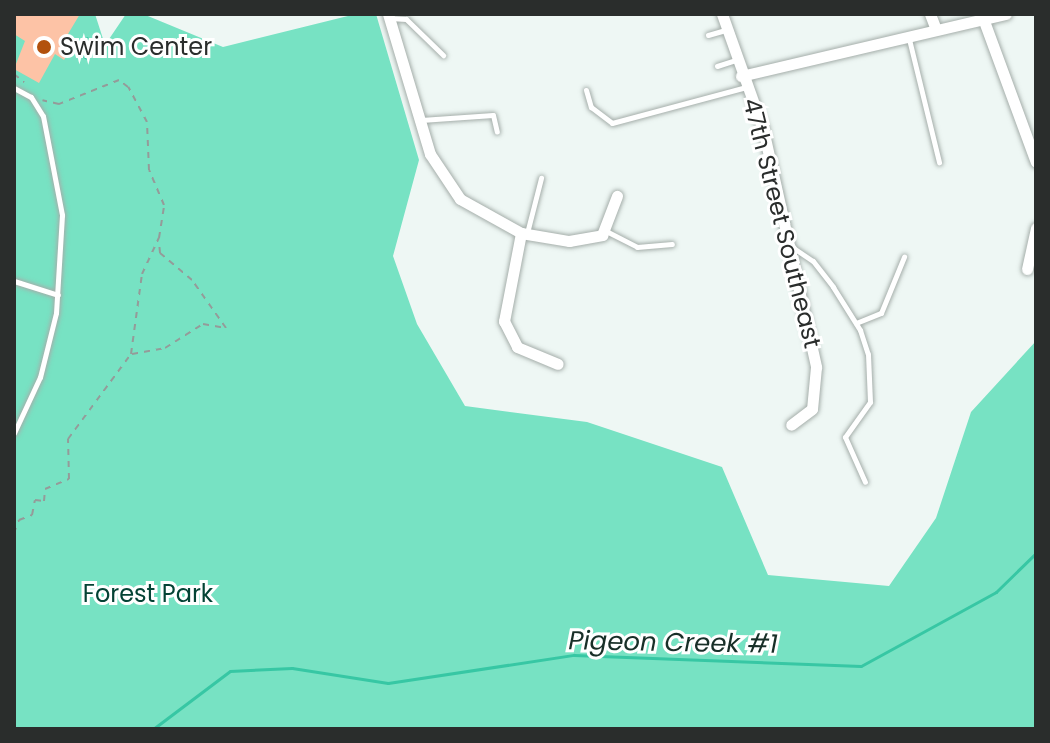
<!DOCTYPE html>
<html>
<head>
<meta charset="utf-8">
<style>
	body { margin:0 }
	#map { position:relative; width:1050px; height:743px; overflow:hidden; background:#eef7f4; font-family:Poppins,sans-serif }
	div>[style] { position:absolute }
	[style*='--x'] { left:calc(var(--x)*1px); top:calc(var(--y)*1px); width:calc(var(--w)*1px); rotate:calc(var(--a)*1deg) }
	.green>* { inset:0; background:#77e2c3 }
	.water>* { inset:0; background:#37c7a4 }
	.stream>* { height:3px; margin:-1.5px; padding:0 1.5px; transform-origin:1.5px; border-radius:1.5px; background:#37c7a4 }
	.building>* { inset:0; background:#fdc3a6 }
	.path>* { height:2px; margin-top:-1px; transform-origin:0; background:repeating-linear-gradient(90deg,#949b99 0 6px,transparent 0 12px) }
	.roads { filter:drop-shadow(0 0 2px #a5aeaa) drop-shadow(0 0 2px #a5aeaa) }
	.service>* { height:5px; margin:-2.5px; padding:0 2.5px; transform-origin:2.5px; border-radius:2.5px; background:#fff }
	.minor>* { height:11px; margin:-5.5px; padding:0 5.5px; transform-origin:5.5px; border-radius:5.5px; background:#fff }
	.dots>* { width:22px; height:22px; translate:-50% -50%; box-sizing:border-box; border:4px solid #fff; border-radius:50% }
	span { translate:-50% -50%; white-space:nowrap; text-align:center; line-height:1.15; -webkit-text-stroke:6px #fff; paint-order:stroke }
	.poi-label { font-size:24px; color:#2a2d2c }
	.left { translate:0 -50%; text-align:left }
	.street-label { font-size:24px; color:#2a2d2c }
	.park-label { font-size:24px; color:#044335 }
	.water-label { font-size:26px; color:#182f28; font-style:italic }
	.frame { position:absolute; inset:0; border:16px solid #2a2d2c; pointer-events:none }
</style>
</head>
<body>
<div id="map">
	<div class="green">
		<div style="clip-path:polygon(14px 14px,95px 14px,105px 45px,126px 14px,143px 14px,223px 47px,356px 14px,376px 14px,419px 160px,393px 256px,417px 324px,465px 406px,587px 422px,722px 467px,768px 575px,889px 586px,936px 518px,971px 412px,1036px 341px,1036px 729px,14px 729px)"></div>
	</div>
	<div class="water">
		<div style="clip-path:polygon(87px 37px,97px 42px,87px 60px,74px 53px)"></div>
	</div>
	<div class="stream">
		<div style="--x:153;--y:729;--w:96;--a:-37"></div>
		<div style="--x:230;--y:671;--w:62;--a:-2.8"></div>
		<div style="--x:292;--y:668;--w:97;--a:8.9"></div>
		<div style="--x:388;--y:683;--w:188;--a:-8.6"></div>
		<div style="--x:574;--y:655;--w:287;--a:2.2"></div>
		<div style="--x:861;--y:666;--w:154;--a:-28.7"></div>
		<div style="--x:996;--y:592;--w:56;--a:-44.3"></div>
	</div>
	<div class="building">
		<div style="clip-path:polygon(14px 14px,80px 14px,62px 44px,70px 49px,64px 60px,55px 54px,39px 83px,14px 69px,25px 41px,14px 34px)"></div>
	</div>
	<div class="path">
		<div style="--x:14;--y:74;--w:13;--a:39"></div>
		<div style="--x:132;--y:354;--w:34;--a:-10"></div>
		<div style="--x:165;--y:348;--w:45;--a:-32.3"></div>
		<div style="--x:203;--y:324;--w:23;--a:10"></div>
		<div style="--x:226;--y:328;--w:59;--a:-125.3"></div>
		<div style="--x:192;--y:280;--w:42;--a:-139.8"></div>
		<div style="--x:160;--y:253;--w:11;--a:-95"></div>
		<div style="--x:14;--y:533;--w:14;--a:-69"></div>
		<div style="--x:19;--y:520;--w:14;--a:-21"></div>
		<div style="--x:32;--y:515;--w:15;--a:-79"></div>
		<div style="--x:35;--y:500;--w:9;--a:6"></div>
		<div style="--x:44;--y:501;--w:12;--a:-85"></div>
		<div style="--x:45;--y:489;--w:26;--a:-23"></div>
		<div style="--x:69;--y:479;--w:40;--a:-91.4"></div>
		<div style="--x:68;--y:439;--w:106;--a:-53.5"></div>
		<div style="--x:131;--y:354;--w:81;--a:-82.2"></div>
		<div style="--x:142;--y:274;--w:40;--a:-65"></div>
		<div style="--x:159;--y:238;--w:33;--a:-81"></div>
		<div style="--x:164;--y:205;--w:38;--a:-113"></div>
		<div style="--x:149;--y:170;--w:48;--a:-92.4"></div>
		<div style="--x:147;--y:122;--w:40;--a:-118"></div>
		<div style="--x:128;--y:87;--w:11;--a:-142"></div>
		<div style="--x:119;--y:80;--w:65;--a:158.2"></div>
		<div style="--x:59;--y:104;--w:17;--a:-167"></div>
		<div style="--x:14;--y:547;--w:14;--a:-90"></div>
	</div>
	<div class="roads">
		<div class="service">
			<div style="--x:390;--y:18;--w:16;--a:4"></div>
			<div style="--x:406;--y:19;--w:52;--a:44.2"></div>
			<div style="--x:708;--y:35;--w:19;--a:-16"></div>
			<div style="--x:909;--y:39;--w:127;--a:76.3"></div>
			<div style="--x:717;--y:66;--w:20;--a:-18"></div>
			<div style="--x:14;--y:88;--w:19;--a:28"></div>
			<div style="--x:31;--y:97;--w:22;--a:58"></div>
			<div style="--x:43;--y:116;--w:101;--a:79.1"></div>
			<div style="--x:62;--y:215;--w:98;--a:93.5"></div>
			<div style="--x:56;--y:313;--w:66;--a:104"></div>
			<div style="--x:40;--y:377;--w:62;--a:114.9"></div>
			<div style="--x:586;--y:90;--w:18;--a:74"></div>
			<div style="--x:591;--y:107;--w:26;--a:37"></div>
			<div style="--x:612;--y:123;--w:139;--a:-15"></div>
			<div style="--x:421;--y:120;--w:72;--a:-4"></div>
			<div style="--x:493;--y:115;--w:17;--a:77"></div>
			<div style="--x:606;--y:231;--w:35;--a:27"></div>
			<div style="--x:637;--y:247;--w:35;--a:-5"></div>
			<div style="--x:527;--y:233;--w:57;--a:-75.7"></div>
			<div style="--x:792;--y:247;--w:25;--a:34"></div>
			<div style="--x:813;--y:261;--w:33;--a:52"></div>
			<div style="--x:833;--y:287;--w:51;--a:57.9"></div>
			<div style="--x:860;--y:330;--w:25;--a:72"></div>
			<div style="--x:868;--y:354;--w:48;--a:87.6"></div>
			<div style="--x:870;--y:402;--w:43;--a:125.5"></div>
			<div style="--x:845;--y:437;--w:49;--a:66"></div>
			<div style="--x:14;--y:281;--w:46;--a:17.7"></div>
			<div style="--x:856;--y:323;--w:27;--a:-22"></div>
			<div style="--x:881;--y:313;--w:61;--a:-67.7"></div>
		</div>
		<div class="minor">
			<div style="--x:388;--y:14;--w:146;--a:73.3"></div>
			<div style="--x:430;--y:154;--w:54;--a:56.3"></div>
			<div style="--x:460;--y:199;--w:70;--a:29.1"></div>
			<div style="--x:521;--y:233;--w:49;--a:9.5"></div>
			<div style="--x:569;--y:241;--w:34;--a:-10"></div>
			<div style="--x:602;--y:235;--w:42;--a:-69"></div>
			<div style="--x:722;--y:14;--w:122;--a:70.4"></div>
			<div style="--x:763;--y:129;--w:244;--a:77.4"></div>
			<div style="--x:816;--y:367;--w:42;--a:95.4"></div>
			<div style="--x:812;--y:409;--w:26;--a:143"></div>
			<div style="--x:930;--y:14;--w:14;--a:69"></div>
			<div style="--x:984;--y:21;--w:150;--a:69.8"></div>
			<div style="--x:741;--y:76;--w:272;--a:-13.2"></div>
			<div style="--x:521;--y:233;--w:90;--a:100.9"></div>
			<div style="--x:504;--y:321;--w:29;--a:63"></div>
			<div style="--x:517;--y:347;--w:44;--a:22.5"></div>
			<div style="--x:1027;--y:269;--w:42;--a:-77.6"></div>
		</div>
	</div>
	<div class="dots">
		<div style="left:44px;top:47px;background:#b2510d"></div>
	</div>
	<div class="poi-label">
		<span class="left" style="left:60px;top:47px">Swim Center</span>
	</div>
	<div class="street-label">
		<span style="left:782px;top:223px;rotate:76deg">47th Street Southeast</span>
	</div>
	<div class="park-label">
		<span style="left:148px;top:594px">Forest Park</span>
	</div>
	<div class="water-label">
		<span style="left:673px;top:643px;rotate:1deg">Pigeon Creek #1</span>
	</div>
	<div class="frame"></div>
</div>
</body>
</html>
